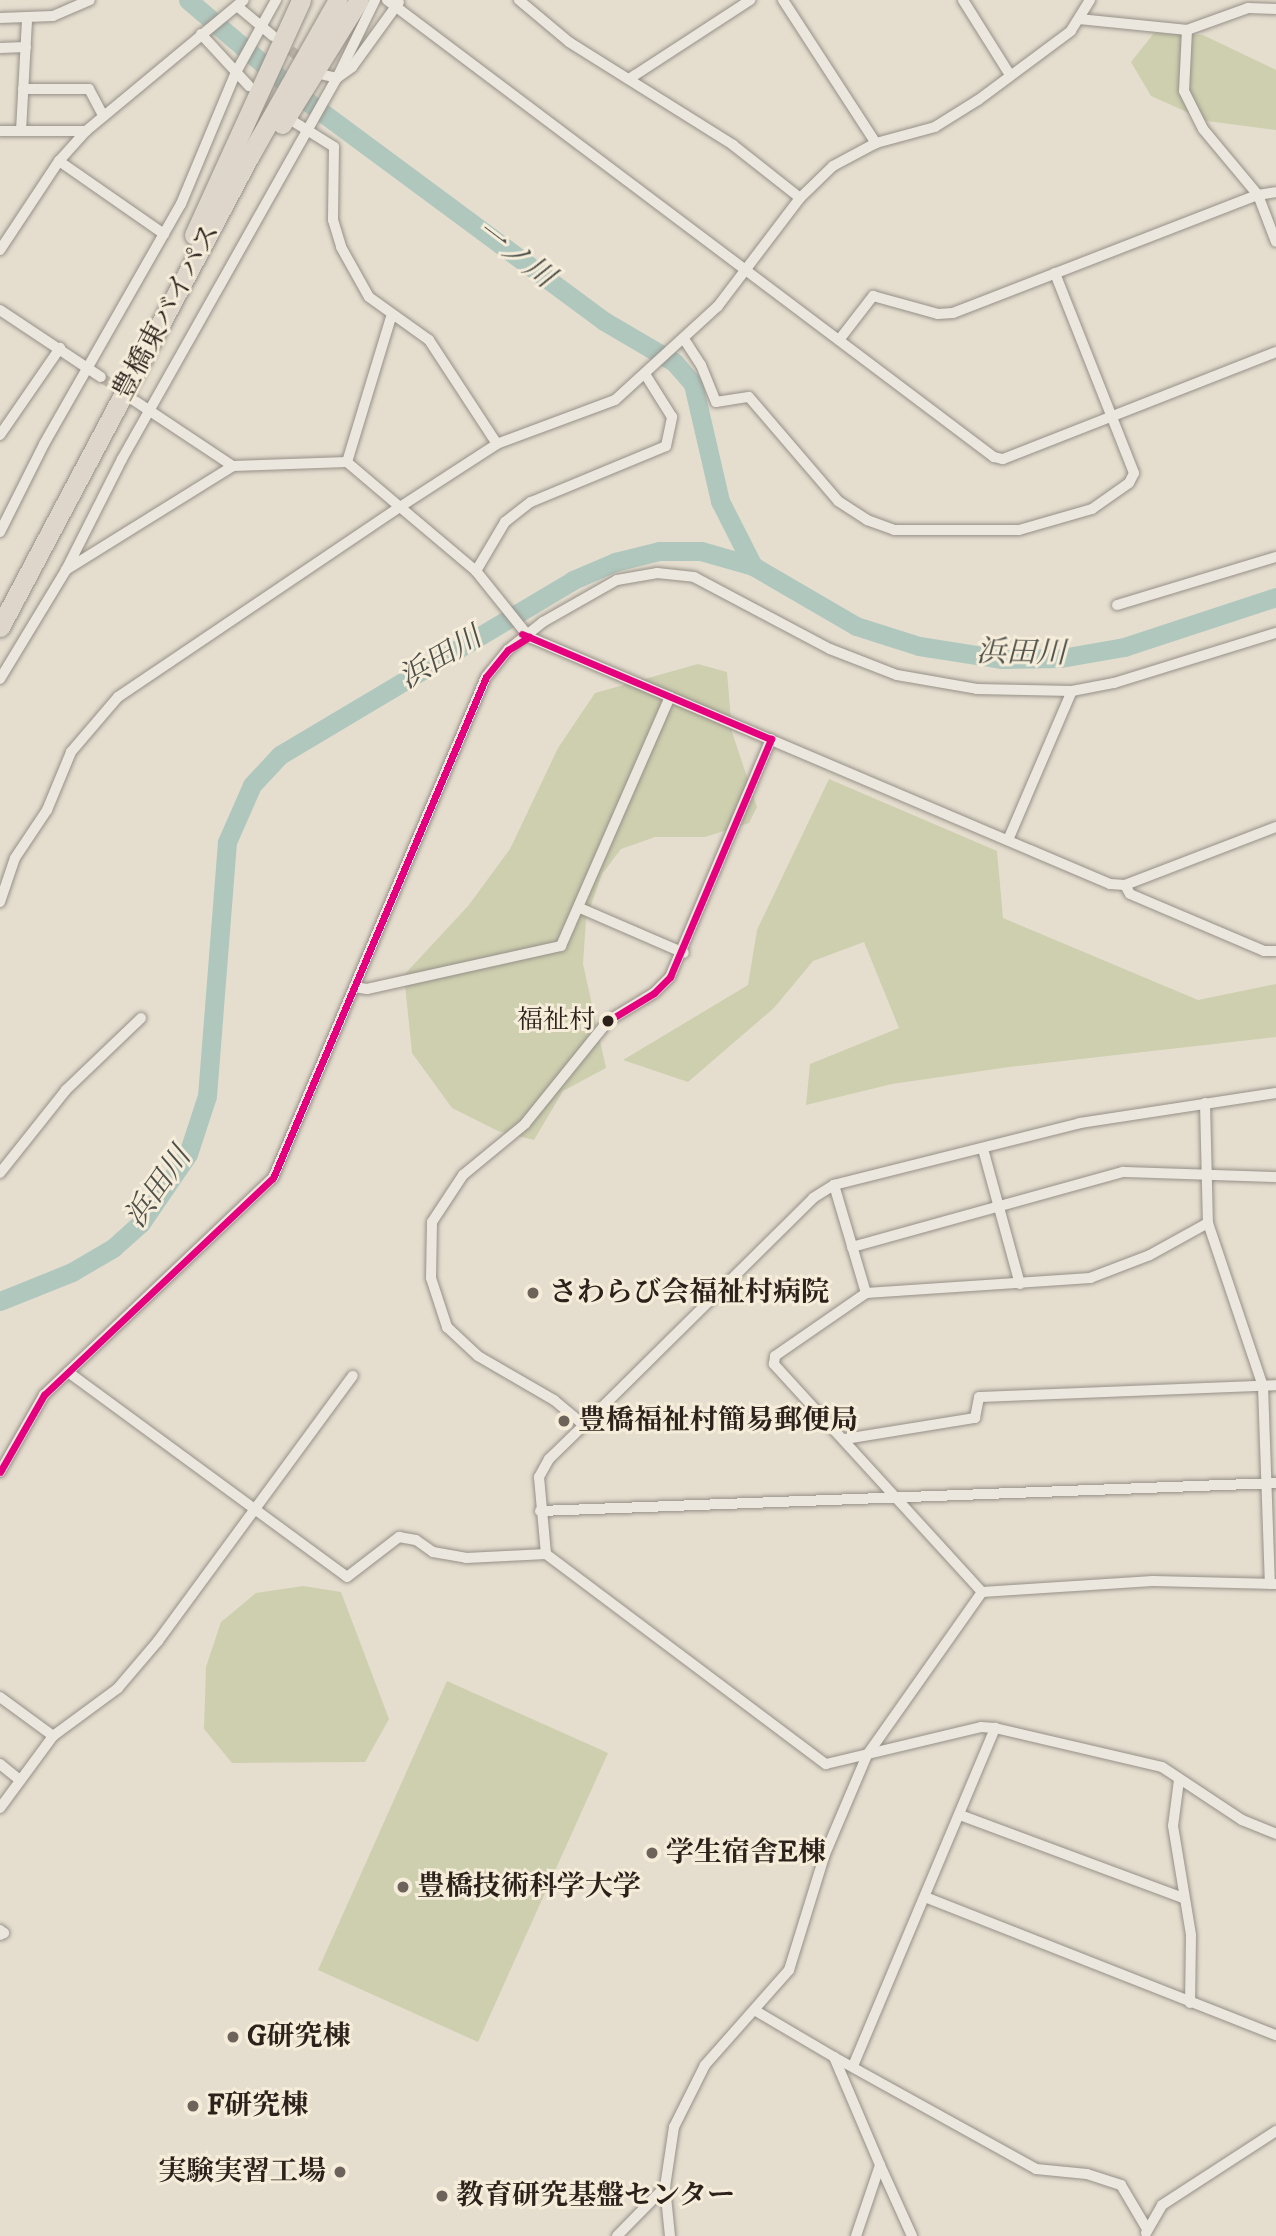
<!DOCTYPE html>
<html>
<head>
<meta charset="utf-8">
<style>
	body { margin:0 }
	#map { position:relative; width:1276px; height:2236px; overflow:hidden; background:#e5decf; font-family:"IM FELL DW Pica","Noto Serif JP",serif }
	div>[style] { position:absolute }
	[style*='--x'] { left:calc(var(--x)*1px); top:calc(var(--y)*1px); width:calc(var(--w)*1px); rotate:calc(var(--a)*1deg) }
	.green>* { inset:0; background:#cdcfaf }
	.river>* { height:19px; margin:-9.5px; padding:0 9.5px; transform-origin:9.5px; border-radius:9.5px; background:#b0c7be }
	.minor-tunnel>* { height:10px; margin-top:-5px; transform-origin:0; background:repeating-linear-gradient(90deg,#c0b8ab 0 10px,transparent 0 15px) }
	.roads { filter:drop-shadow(0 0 2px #969088) drop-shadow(0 0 2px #969088) }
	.minor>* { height:10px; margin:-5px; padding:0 5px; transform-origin:5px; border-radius:5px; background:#ebe7df }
	.trunk>* { height:19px; margin:-9.5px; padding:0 9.5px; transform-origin:9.5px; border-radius:9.5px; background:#ded6ca }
	.bus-1>* { height:7px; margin:-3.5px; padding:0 3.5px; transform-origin:3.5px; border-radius:3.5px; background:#e5007d }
	.dots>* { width:19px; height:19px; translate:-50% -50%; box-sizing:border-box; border:4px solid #f5ecd9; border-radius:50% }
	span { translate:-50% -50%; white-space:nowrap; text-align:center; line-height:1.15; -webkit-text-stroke:6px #f5ecd9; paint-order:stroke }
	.bus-label { font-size:26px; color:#2c211b }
	.right { translate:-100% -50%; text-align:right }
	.street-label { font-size:28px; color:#2c211b }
	.poi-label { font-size:28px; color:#2c211b; font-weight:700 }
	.left { translate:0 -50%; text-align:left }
	.water-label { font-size:30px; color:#4d504a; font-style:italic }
</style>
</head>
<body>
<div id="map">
	<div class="green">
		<div style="clip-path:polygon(1154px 33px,1203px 35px,1276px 70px,1276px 130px,1207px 121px,1151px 96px,1131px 62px)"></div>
		<div style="clip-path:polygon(698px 664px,727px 672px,732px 732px,757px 807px,749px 823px,705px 837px,655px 837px,621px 849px,602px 874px,586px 919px,583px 964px,606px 1068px,563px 1091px,534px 1140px,498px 1131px,452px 1108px,412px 1053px,404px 975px,468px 906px,510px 849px,558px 748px,595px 693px)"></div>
		<div style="clip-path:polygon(829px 779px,997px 851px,1003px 918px,1198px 1000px,1276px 984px,1276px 1037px,1009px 1067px,892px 1084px,806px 1105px,810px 1064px,899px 1028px,864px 942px,813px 961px,774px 1008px,688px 1082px,623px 1060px,748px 985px,757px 930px)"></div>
		<div style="clip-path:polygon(303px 1586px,341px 1592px,389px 1719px,365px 1762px,232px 1763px,204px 1729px,206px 1667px,221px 1622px,256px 1593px)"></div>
		<div style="clip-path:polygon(447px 1681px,608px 1753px,478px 2042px,318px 1970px)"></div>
	</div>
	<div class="river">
		<div style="--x:188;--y:0;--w:157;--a:40.4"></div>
		<div style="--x:308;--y:102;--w:368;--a:36.5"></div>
		<div style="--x:604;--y:321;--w:81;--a:30.4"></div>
		<div style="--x:674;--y:362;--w:29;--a:49"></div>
		<div style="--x:693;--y:384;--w:120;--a:77"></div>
		<div style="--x:720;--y:501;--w:73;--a:63.1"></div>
		<div style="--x:0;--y:1301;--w:78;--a:-21.9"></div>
		<div style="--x:72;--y:1272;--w:48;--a:-30.3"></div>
		<div style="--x:113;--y:1248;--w:38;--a:-42"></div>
		<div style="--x:141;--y:1223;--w:83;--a:-55.7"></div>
		<div style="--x:188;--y:1154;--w:61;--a:-71.9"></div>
		<div style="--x:207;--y:1096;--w:255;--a:-85.5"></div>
		<div style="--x:227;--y:842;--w:62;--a:-66.3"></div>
		<div style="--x:252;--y:785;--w:41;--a:-47"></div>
		<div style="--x:280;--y:755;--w:341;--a:-30.8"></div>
		<div style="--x:573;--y:580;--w:46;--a:-23.2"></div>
		<div style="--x:615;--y:562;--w:45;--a:-14"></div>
		<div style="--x:659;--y:551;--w:42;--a:0"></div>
		<div style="--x:701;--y:551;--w:54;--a:16.1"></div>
		<div style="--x:753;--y:566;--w:119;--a:30.2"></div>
		<div style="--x:856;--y:626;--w:66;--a:17.6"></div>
		<div style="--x:919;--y:646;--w:83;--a:9"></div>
		<div style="--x:1001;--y:659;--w:60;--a:-1"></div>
		<div style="--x:1061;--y:658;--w:64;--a:-9.9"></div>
		<div style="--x:1124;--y:647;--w:160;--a:-18.2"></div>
	</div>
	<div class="minor-tunnel">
		<div style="--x:279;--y:41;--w:36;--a:39"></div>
		<div style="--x:101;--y:377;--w:32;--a:35"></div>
	</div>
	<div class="roads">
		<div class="minor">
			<div style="--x:387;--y:0;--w:760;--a:36.98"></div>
			<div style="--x:994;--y:457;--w:9;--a:13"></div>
			<div style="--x:1003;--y:459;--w:293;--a:-21.4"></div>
			<div style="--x:519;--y:0;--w:65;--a:40"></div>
			<div style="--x:569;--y:42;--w:194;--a:32.1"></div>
			<div style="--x:733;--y:145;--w:85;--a:38.3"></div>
			<div style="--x:783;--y:0;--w:171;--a:57"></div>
			<div style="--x:963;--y:0;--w:89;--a:57.9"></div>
			<div style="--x:1090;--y:0;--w:36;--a:122"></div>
			<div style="--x:1071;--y:31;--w:116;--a:143.4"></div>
			<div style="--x:978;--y:100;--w:51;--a:147.9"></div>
			<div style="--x:935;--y:127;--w:61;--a:164.8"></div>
			<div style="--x:876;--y:143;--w:49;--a:151.9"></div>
			<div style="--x:833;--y:166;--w:46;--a:135.9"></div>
			<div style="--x:800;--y:198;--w:136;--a:127.2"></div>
			<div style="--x:718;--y:306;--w:139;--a:137.6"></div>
			<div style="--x:615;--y:400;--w:126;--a:159.6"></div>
			<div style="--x:497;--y:444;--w:116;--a:147"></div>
			<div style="--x:400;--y:507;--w:99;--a:40.1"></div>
			<div style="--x:476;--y:571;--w:85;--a:51.2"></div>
			<div style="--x:529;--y:637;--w:631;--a:23.03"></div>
			<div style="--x:1110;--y:884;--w:15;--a:4"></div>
			<div style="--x:1125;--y:885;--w:162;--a:-21"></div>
			<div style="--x:237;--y:6;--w:47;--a:39.8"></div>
			<div style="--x:0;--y:18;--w:53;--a:-2.2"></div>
			<div style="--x:53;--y:16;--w:40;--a:-23.4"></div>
			<div style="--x:1079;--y:19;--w:109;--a:5.8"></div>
			<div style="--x:1187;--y:30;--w:65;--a:-19.8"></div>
			<div style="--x:1248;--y:8;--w:28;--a:2"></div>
			<div style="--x:1187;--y:30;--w:61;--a:92.8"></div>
			<div style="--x:1184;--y:91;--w:42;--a:63.4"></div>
			<div style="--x:1203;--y:129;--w:86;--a:50.2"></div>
			<div style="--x:1258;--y:195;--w:50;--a:69"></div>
			<div style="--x:201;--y:34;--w:71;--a:47.3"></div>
			<div style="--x:0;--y:48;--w:26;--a:-2"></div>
			<div style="--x:320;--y:74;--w:17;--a:13"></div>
			<div style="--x:337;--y:78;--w:19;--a:-36"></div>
			<div style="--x:352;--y:67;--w:80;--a:-54.1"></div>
			<div style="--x:629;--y:79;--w:145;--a:-33.1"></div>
			<div style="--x:23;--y:89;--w:66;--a:0"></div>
			<div style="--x:89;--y:89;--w:30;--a:62"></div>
			<div style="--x:291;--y:120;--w:51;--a:32.1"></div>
			<div style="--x:334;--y:147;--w:73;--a:90.8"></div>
			<div style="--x:333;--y:220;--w:28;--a:73"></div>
			<div style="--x:341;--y:247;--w:57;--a:60.8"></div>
			<div style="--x:369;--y:297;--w:74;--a:35.6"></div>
			<div style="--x:429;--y:340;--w:124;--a:56.8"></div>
			<div style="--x:0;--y:131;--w:86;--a:0"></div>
			<div style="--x:21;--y:131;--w:111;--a:-86.9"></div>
			<div style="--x:59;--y:161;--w:128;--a:34.8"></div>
			<div style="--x:0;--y:250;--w:107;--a:-56.5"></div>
			<div style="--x:59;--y:161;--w:40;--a:-48"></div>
			<div style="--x:86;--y:131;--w:205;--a:-39.7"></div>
			<div style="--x:0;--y:310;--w:121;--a:33.6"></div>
			<div style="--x:684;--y:339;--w:31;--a:57"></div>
			<div style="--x:701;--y:365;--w:40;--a:68"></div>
			<div style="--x:716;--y:402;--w:33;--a:-9"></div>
			<div style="--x:749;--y:397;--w:137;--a:49.4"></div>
			<div style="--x:838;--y:501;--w:35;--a:33"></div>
			<div style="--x:867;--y:520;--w:29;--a:20"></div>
			<div style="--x:894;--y:530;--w:125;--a:0"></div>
			<div style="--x:1019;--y:530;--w:76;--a:-16"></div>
			<div style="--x:1092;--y:509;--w:45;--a:-35.1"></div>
			<div style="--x:1129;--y:483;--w:11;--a:-63"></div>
			<div style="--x:1134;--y:473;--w:215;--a:-111.6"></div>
			<div style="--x:839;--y:340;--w:56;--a:-52.3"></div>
			<div style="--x:873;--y:296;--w:67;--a:15.5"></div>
			<div style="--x:938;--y:314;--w:15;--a:-4"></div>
			<div style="--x:953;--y:313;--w:327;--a:-21.2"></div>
			<div style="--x:1258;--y:195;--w:18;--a:-9"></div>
			<div style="--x:135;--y:401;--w:118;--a:33.6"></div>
			<div style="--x:0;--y:435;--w:106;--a:-55.4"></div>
			<div style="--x:347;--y:462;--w:152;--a:-73.1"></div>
			<div style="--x:0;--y:532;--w:98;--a:-63.4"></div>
			<div style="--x:44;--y:444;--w:276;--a:-60.3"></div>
			<div style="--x:181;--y:204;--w:141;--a:-67.4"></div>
			<div style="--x:235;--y:74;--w:85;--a:-61"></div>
			<div style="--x:476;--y:571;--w:57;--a:-59.4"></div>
			<div style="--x:505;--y:522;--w:33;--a:-38"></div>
			<div style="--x:531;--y:502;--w:146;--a:-22.5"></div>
			<div style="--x:666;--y:446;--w:30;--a:-78"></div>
			<div style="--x:672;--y:417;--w:51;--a:-122.1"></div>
			<div style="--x:1117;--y:605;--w:166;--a:-16.8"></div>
			<div style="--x:0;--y:679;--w:127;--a:-58.8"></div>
			<div style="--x:66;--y:570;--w:124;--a:-63.2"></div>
			<div style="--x:122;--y:459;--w:437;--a:-60.6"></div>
			<div style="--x:337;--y:78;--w:87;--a:-64"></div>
			<div style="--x:771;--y:739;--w:259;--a:113"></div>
			<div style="--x:670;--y:977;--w:23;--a:135"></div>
			<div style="--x:654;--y:993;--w:54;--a:148.7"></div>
			<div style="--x:608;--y:1021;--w:132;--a:128.9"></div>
			<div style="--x:525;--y:1124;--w:80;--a:140.6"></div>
			<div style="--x:463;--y:1175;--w:56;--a:123.4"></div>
			<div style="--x:432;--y:1222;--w:56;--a:91"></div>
			<div style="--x:431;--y:1278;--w:52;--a:71.9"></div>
			<div style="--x:447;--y:1327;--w:42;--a:43.1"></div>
			<div style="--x:478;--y:1356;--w:88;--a:30.1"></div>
			<div style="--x:554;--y:1400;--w:39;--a:40"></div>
			<div style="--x:584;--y:1425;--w:49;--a:135.8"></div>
			<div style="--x:549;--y:1459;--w:21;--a:119"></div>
			<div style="--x:539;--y:1477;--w:77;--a:84.8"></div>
			<div style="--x:546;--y:1554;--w:350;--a:36.9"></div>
			<div style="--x:826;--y:1764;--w:159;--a:-13.4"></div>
			<div style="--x:981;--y:1727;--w:14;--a:4"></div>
			<div style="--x:995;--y:1728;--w:171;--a:13.1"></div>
			<div style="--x:1162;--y:1767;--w:96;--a:33.5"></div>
			<div style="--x:1242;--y:1820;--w:37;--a:22"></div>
			<div style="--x:1008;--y:840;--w:162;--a:-66.8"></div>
			<div style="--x:1125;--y:885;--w:10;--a:61"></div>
			<div style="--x:1130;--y:894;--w:146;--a:23"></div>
			<div style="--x:1264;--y:951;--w:12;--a:0"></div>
			<div style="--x:0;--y:902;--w:46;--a:-71.2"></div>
			<div style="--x:15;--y:858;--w:58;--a:-56.3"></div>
			<div style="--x:47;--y:810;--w:63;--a:-67.5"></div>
			<div style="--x:71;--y:752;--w:72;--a:-49.5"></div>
			<div style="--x:118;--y:697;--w:340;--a:-34"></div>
			<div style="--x:400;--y:507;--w:70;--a:-139.7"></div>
			<div style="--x:347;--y:462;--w:114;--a:178"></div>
			<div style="--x:233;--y:466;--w:197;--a:148.1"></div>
			<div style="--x:580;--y:908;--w:113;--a:23.4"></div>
			<div style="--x:354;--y:987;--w:13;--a:9"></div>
			<div style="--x:367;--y:989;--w:199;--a:-12.5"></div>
			<div style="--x:561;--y:946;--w:272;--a:-66.4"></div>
			<div style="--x:1205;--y:1103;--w:120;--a:88.6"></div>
			<div style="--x:1208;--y:1223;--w:172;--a:71.4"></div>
			<div style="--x:1263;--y:1386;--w:198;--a:88"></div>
			<div style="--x:983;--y:1149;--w:140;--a:74.7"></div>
			<div style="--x:0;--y:1173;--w:106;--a:-51.5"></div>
			<div style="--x:66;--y:1090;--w:104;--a:-43.8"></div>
			<div style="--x:834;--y:1185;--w:113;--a:73.5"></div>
			<div style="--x:852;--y:1247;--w:281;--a:-15.5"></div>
			<div style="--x:1123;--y:1172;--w:153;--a:1.9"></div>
			<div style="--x:68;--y:1372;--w:346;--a:36.3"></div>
			<div style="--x:347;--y:1577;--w:66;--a:-37.6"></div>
			<div style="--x:399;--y:1537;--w:17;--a:10"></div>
			<div style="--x:416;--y:1540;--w:21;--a:35"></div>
			<div style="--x:433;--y:1552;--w:34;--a:10"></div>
			<div style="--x:466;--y:1558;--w:80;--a:-2.9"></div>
			<div style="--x:584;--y:1425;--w:322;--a:-44.7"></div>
			<div style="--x:813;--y:1198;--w:25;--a:-32"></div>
			<div style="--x:834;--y:1185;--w:254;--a:-14.1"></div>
			<div style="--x:1080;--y:1123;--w:198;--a:-8.7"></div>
			<div style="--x:845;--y:1439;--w:132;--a:-9.2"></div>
			<div style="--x:975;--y:1418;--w:21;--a:-79"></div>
			<div style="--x:979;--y:1397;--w:297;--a:-2.3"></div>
			<div style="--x:0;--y:1472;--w:89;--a:-60.3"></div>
			<div style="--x:44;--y:1395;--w:315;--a:-43.5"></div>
			<div style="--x:273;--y:1178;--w:544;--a:-66.97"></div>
			<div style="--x:486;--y:677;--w:35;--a:-51"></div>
			<div style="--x:508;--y:650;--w:45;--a:-38.7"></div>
			<div style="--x:543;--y:622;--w:85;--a:-29.6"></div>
			<div style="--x:617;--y:580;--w:41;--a:-9.9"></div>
			<div style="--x:657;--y:573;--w:37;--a:6"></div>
			<div style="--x:694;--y:577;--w:154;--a:27.9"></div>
			<div style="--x:830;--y:649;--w:72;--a:21.2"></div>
			<div style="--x:897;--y:675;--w:81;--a:9.9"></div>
			<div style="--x:977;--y:689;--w:95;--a:1.2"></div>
			<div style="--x:1072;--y:691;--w:43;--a:-10.8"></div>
			<div style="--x:1114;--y:683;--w:170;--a:-17.2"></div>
			<div style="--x:540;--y:1511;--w:737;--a:-2.18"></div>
			<div style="--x:982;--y:1592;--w:309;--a:-132.4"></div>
			<div style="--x:774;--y:1364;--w:8;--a:-83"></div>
			<div style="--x:775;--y:1356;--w:111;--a:-34.7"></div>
			<div style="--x:866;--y:1293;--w:225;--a:-3.8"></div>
			<div style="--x:1090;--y:1278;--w:64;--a:-21"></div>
			<div style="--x:1150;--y:1255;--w:66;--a:-28.9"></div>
			<div style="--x:0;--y:1697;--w:66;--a:36.3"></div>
			<div style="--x:0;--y:1764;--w:26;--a:39"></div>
			<div style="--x:1179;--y:1780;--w:46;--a:97.4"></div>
			<div style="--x:1173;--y:1826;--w:110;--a:80.6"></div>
			<div style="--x:1191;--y:1935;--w:68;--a:90.8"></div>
			<div style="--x:0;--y:1808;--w:89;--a:-53.6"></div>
			<div style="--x:53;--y:1736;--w:81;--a:-36.4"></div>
			<div style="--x:118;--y:1688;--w:62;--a:-49.6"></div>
			<div style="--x:158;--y:1641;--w:329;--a:-53.7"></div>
			<div style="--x:960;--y:1815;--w:238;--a:20.4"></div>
			<div style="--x:925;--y:1897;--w:377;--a:21.5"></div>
			<div style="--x:0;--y:1930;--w:5;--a:37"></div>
			<div style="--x:4;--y:1933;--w:4;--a:153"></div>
			<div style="--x:756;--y:2011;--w:91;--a:30.5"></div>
			<div style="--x:834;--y:2057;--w:117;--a:66.9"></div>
			<div style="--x:880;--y:2165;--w:75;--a:108.7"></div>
			<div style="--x:834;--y:2057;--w:231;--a:29"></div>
			<div style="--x:1036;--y:2169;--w:51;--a:5.6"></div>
			<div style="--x:1087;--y:2174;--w:36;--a:18"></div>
			<div style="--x:1121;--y:2185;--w:51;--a:59.4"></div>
			<div style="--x:853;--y:2066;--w:367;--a:-67.2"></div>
			<div style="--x:880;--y:2165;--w:78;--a:65.7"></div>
			<div style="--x:665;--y:2187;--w:49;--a:84.2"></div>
			<div style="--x:1146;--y:2233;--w:32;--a:-60"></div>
			<div style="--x:1162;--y:2205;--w:136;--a:-33"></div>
			<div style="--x:617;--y:2236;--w:69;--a:-45.6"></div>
			<div style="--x:665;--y:2187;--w:61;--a:-81.5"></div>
			<div style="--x:674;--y:2127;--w:69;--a:-63.4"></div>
			<div style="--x:705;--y:2065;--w:127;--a:-48.5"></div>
			<div style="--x:789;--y:1970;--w:121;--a:-72.8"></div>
			<div style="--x:825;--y:1854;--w:108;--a:-67"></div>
			<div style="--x:867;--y:1755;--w:199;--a:-54.8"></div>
			<div style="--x:982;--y:1592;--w:171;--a:-3.7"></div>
			<div style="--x:1153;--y:1581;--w:123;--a:1.4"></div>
		</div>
		<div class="trunk">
			<div style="--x:282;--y:124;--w:146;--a:-58.2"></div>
			<div style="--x:194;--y:235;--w:258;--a:-65.5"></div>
			<div style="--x:0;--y:627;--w:532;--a:-62.09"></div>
			<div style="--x:249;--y:157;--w:180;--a:-60.5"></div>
		</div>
	</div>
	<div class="bus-1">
		<div style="--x:522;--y:634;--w:270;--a:22.9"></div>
		<div style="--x:608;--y:1021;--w:54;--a:-31.3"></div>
		<div style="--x:654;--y:993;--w:23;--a:-45"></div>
		<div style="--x:670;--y:977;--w:259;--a:-67"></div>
		<div style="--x:0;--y:1472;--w:89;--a:-60.3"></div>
		<div style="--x:44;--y:1395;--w:315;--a:-43.5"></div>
		<div style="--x:273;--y:1178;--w:544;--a:-66.97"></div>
		<div style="--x:486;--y:677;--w:35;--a:-51"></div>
		<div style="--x:508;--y:650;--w:25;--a:-32"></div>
	</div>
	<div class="dots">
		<div style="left:608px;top:1021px;background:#2c211b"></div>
		<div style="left:533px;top:1293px;background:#6d635a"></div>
		<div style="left:564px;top:1421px;background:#6d635a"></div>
		<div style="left:652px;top:1853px;background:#6d635a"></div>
		<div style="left:403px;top:1887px;background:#6d635a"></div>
		<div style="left:233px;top:2037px;background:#6d635a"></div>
		<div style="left:193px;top:2106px;background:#6d635a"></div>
		<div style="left:340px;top:2172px;background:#6d635a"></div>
		<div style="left:442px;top:2196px;background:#6d635a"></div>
	</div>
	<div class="bus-label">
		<span class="right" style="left:595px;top:1021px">福祉村</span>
	</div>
	<div class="street-label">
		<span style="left:167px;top:312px;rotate:-62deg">豊橋東バイパス</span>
	</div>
	<div class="poi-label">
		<span class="left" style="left:549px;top:1293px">さわらび会福祉村病院</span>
		<span class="left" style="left:578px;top:1421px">豊橋福祉村簡易郵便局</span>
		<span class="left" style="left:666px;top:1853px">学生宿舎E棟</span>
		<span class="left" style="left:417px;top:1887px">豊橋技術科学大学</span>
		<span class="left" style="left:247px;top:2037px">G研究棟</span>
		<span class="left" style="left:207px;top:2106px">F研究棟</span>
		<span class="right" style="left:326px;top:2172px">実験実習工場</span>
		<span class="left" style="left:456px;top:2196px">教育研究基盤センター</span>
	</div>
	<div class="water-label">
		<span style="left:514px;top:255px;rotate:37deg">一ノ川</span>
		<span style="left:1021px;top:654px;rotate:1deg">浜田川</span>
		<span style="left:441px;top:659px;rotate:-31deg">浜田川</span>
		<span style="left:159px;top:1188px;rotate:-55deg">浜田川</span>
	</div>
</div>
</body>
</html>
